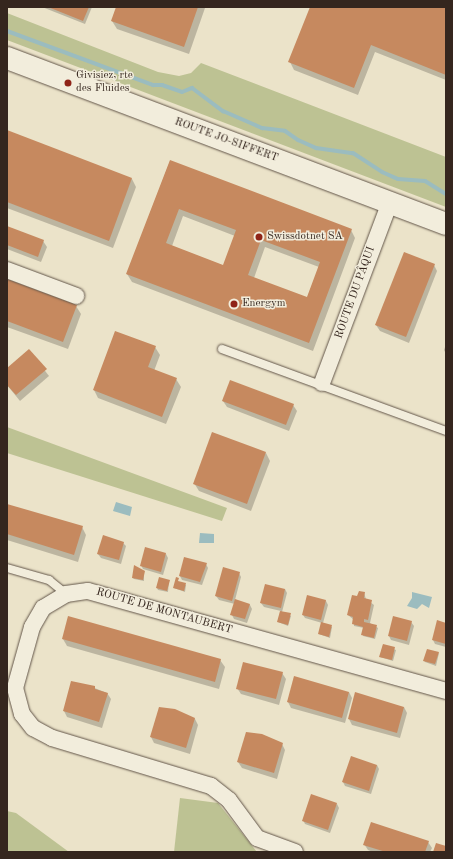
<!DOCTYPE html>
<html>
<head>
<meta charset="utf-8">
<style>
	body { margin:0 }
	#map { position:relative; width:453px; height:859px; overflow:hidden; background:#ebe3c9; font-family:"Old Standard TT",serif }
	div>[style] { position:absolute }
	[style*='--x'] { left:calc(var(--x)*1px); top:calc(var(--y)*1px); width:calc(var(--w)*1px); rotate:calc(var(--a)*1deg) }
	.green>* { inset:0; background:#bdc293 }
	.water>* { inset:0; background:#9bbcbf }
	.shadow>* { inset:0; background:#0003 }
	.stream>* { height:4px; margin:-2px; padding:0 2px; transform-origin:2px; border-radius:2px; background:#9bbcbf }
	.building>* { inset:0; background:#c6895f }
	.roads { filter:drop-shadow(0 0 1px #625549) drop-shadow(0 0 1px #625549) }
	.lane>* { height:8px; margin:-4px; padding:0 4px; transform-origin:4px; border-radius:4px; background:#f2eddc }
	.street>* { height:16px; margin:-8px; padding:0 8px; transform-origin:8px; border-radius:8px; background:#f2eddc }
	.secondary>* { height:22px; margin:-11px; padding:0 11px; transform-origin:11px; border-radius:11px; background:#f2eddc }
	.dots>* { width:11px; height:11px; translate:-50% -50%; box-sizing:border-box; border:2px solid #f2eddc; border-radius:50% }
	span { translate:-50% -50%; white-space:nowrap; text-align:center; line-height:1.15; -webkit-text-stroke:3px #f2eddc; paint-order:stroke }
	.poi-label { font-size:11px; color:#35261e }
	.left { translate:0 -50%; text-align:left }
	.street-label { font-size:11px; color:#35261e }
	.frame { position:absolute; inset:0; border:8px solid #35261e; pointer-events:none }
</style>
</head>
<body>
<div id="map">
	<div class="green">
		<div style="clip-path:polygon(7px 13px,158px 72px,179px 76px,191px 73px,201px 63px,446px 157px,446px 207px,7px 40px)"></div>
		<div style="clip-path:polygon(7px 427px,227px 508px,222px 521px,7px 453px)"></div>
		<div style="clip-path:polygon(180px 798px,218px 803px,257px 852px,174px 852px)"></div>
		<div style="clip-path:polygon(7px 811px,16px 813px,69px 852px,7px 852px)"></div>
	</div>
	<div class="water">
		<div style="clip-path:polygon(116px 502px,132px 507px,130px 516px,113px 511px)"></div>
		<div style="clip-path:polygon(200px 533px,214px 534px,214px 543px,199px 543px)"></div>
		<div style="clip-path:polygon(412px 592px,432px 597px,429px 608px,422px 604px,417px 609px,407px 606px,412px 598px)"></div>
	</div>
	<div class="shadow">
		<div style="clip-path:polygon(42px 7px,92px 7px,85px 24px)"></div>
		<div style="clip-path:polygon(117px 7px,205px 7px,205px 8px,189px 54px,117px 29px,112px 21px)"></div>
		<div style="clip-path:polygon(311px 7px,446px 7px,446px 80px,375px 52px,358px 95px,294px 70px,290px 62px)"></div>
		<div style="clip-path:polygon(7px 131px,132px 179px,136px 187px,113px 248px,7px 208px)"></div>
		<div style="clip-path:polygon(evenodd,170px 161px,351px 230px,355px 238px,313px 351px,132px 282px,127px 274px,170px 161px,183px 216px,235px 236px,224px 266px,172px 246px,183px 216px,170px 161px,265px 247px,319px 267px,307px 298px,254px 278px,265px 247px)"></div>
		<div style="clip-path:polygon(7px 228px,43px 241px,47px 247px,41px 262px,7px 249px)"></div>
		<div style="clip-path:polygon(434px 265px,437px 271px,409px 343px,380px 331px,376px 325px)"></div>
		<div style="clip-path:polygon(7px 280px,76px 306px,81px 314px,68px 349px,7px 327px)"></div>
		<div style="clip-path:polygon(446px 344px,446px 354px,444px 350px)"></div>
		<div style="clip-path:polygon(155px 347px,160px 355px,154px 371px,176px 379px,181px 387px,166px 424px,98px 398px,94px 390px)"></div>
		<div style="clip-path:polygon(29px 350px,49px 376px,20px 401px,7px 385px,7px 369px)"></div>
		<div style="clip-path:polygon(223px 401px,293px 405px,297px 411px,289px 431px,227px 407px)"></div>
		<div style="clip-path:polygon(266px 453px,270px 461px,251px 511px,199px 491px,194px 483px)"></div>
		<div style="clip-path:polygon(7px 505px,82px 527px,86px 535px,78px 562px,7px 540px)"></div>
		<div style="clip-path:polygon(123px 543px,126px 546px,121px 564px,101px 558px,98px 554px)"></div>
		<div style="clip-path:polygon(166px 554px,168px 558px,163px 575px,143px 569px,141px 565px)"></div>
		<div style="clip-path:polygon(206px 564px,208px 568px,202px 585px,182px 580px,180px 576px)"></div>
		<div style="clip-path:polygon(144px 572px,144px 581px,134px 579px,133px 578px)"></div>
		<div style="clip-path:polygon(239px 573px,241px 577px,235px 600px,250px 605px,252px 609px,247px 623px,234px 619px,232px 615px,235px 604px,219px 600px,216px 596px)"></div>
		<div style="clip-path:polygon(178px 578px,178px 582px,186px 585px,185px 592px,174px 588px)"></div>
		<div style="clip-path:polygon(169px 581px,168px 592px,158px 590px,157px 588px)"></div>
		<div style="clip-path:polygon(285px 589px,287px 593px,282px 612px,291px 616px,288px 626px,278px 622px,281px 611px,264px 607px,261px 603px)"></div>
		<div style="clip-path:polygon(364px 593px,366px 599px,374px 605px,370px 623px,378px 628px,375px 639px,363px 636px,364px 628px,354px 626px,354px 620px,348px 615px,358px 597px)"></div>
		<div style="clip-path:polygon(307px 597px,326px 601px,328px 605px,323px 623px,332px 627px,330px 638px,319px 634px,322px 623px,305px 618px,303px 615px)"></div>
		<div style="clip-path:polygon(411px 622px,414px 626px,409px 645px,391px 640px,389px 636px)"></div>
		<div style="clip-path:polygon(446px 624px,446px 647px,435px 644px,433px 640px)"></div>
		<div style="clip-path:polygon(63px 639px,220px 660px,225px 667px,219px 689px,67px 646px)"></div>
		<div style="clip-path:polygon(383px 645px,396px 650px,393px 661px,380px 657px)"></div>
		<div style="clip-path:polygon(439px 653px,436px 666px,425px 662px,424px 660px)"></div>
		<div style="clip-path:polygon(282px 673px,286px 679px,279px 705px,241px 694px,237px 688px)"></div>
		<div style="clip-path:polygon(87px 685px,107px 693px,111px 699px,102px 728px,67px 717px,64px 711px)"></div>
		<div style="clip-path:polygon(349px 692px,352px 698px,345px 723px,291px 708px,288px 702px)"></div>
		<div style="clip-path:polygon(404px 707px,407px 713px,400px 738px,352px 725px,349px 719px)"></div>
		<div style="clip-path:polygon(175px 710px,195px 719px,198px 725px,190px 754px,154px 743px,151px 737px)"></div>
		<div style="clip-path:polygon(282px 744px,285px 750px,277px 779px,242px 768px,238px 762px)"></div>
		<div style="clip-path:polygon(377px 765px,379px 769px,371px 794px,345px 786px,343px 782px)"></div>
		<div style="clip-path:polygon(337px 804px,339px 808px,330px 833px,305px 824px,303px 820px)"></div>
		<div style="clip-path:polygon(428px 842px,432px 848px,430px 852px,373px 852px,368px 850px,364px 844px)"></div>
	</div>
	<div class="stream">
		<div style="--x:7;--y:31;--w:156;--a:20.3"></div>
		<div style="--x:153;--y:85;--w:9;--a:0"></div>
		<div style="--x:162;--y:85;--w:21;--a:19"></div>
		<div style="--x:182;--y:92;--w:11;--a:-22"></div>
		<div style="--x:192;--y:88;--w:39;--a:37"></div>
		<div style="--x:223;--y:111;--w:43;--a:23.6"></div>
		<div style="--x:262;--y:128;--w:23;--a:7"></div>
		<div style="--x:285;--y:131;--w:16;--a:35"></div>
		<div style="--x:298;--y:140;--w:20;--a:24"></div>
		<div style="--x:316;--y:148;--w:37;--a:8"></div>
		<div style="--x:353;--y:153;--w:35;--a:33"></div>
		<div style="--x:382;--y:172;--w:17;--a:24"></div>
		<div style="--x:398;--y:179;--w:27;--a:4"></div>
		<div style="--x:425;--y:181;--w:25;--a:32"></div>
	</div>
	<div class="building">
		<div style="clip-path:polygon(48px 7px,89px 7px,83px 21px)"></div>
		<div style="clip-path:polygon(116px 7px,198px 7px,184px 47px,111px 21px)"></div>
		<div style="clip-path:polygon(310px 7px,446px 7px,446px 75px,371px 45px,354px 88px,288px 62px)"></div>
		<div style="clip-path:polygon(7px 130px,132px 178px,109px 241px,7px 202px)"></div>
		<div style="clip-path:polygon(evenodd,170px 160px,352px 229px,309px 343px,126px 274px,170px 160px,179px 209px,236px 230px,223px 265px,166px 243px,179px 209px,170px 160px,261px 240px,320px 262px,307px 297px,248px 275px,261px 240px)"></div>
		<div style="clip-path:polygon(7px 226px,44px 240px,38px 257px,7px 245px)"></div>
		<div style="clip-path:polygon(404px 252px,435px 264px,406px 337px,375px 325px)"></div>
		<div style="clip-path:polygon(7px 279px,77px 305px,63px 342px,7px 321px)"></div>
		<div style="clip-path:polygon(115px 331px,156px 346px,148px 367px,177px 378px,162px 417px,93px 390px)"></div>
		<div style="clip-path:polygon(29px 349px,47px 369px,16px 395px,7px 385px,7px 368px)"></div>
		<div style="clip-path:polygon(230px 380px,294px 404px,286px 425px,222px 401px)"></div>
		<div style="clip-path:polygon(212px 432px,266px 452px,247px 504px,193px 484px)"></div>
		<div style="clip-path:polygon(7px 504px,83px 526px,74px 555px,7px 534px)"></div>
		<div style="clip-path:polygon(103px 535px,124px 542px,119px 560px,97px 554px)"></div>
		<div style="clip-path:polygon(145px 547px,166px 553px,161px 572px,140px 566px)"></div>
		<div style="clip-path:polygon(184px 557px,207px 563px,200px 582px,179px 576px)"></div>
		<div style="clip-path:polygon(134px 565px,145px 571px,143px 580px,132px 578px)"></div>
		<div style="clip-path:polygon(223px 567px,240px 572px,232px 601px,215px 596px)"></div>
		<div style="clip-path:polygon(159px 577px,170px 580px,167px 591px,156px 588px)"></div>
		<div style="clip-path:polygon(176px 577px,179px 578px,178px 581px,186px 583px,184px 591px,173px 588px)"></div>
		<div style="clip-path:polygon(265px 584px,285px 589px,281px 608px,260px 603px)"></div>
		<div style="clip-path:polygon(359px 591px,365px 592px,364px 598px,372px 600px,368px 620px,364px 619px,364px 622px,377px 625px,374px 638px,361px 635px,363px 627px,352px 624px,353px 617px,347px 615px,352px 595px,357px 596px)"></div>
		<div style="clip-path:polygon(307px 595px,326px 600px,321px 620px,302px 615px)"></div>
		<div style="clip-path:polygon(235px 599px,250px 604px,245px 619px,230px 615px)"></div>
		<div style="clip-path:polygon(280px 611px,291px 613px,288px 625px,277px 622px)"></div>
		<div style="clip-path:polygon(68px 616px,221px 659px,215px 682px,62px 639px)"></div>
		<div style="clip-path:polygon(393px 616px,412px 621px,407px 641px,388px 636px)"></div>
		<div style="clip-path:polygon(437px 620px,446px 623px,446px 644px,432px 640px)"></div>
		<div style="clip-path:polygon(321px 622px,332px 625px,329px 637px,318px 634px)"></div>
		<div style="clip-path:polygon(383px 644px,395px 647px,392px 660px,379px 657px)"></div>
		<div style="clip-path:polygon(427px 649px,439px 652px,435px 664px,423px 661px)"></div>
		<div style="clip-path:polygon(243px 662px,283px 672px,276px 699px,236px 689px)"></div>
		<div style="clip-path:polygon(294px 676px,349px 692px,342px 718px,287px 702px)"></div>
		<div style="clip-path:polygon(71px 681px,95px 686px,95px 689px,108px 693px,99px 722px,63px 711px)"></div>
		<div style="clip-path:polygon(355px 692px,404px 707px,397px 733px,348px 719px)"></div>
		<div style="clip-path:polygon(159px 707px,175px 709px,195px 718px,186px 748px,150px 737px)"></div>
		<div style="clip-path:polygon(246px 732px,262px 734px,283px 743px,274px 773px,237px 762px)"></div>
		<div style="clip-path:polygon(351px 756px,377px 765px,369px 791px,342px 782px)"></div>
		<div style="clip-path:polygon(311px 794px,337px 803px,328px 830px,302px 821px)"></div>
		<div style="clip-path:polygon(371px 822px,429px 841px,425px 852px,386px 852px,363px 845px)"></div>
		<div style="clip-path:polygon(436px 843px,446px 846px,446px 852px,433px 852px)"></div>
	</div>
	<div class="roads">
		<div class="lane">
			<div style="--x:222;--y:349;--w:239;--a:20.1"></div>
			<div style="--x:7;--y:568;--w:44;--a:15.9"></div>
			<div style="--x:49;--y:580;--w:22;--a:39"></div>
		</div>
		<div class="street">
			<div style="--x:7;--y:270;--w:74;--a:20.6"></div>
			<div style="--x:322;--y:383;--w:193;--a:-69.4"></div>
			<div style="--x:295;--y:852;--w:40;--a:-159.8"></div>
			<div style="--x:257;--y:838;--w:47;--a:-126.4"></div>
			<div style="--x:229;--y:800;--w:23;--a:-142"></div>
			<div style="--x:211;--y:786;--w:166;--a:-163.2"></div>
			<div style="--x:52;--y:738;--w:21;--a:-152"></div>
			<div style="--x:33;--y:728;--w:18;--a:-128"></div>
			<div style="--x:22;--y:714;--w:27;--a:-105"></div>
			<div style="--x:15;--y:688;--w:63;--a:-74.4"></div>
			<div style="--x:32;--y:627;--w:22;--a:-60"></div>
			<div style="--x:43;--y:608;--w:27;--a:-31"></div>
			<div style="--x:66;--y:594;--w:22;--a:-8"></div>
			<div style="--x:88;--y:591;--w:372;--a:15.6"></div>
		</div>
		<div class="secondary">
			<div style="--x:7;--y:58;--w:469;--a:20.7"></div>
		</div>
	</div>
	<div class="dots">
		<div style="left:68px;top:83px;background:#8f2418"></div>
		<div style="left:259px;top:237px;background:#8f2418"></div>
		<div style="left:234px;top:304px;background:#8f2418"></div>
	</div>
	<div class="poi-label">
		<span class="left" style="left:76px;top:83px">Givisiez, rte<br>des Fluides</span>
		<span class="left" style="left:267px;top:237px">Swissdotnet SA</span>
		<span class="left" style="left:242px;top:304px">Energym</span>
	</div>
	<div class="street-label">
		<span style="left:226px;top:141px;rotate:20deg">ROUTE JO-SIFFERT</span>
		<span style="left:356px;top:293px;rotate:-70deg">ROUTE DU PÂQUI</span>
		<span style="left:164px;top:612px;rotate:16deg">ROUTE DE MONTAUBERT</span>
	</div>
	<div class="frame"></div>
</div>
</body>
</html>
